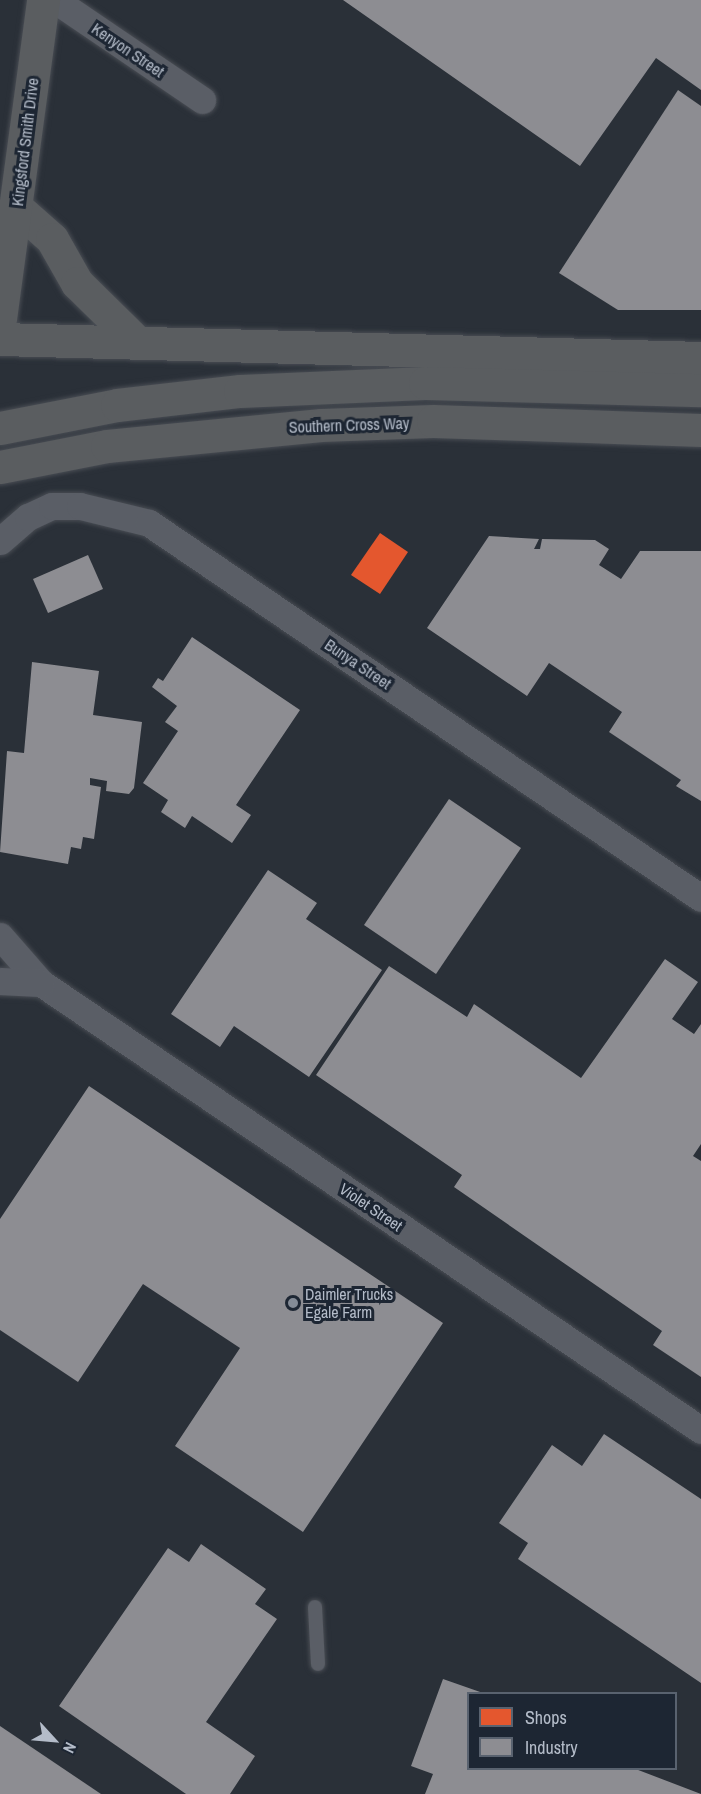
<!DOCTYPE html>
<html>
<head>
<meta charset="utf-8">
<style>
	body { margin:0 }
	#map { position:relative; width:701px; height:1794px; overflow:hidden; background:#2a3038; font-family:"Archivo Narrow",sans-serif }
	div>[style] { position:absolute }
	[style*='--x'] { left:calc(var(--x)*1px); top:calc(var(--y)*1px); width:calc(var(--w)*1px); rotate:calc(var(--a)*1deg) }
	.shops>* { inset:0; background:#e4572e }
	.industry>* { inset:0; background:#8d8d92 }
	.roads { filter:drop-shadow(0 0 2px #484c53) drop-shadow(0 0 2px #484c53) }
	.lane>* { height:14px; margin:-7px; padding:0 7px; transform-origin:7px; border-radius:7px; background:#5a5e66 }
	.street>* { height:27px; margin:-13.5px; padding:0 13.5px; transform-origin:13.5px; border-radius:13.5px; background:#5a5e66 }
	.highway>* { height:33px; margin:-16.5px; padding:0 16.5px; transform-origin:16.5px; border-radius:16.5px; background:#5a5d60 }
	.dots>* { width:16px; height:16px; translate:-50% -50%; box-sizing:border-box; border:3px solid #1d2633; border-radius:50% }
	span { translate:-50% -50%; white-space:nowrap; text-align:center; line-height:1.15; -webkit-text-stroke:6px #1d2633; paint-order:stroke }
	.street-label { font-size:16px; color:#b4bcc9 }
	.poi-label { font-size:16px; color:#b4bcc9 }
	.left { translate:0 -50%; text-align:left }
	.legend { position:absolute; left:467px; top:1692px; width:210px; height:78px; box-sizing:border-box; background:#1d2633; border:2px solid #59626f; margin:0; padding:8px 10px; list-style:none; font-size:18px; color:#b4bcc9 }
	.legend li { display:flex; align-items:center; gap:12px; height:30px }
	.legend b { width:30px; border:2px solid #59626f }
	.north { position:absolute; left:24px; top:1710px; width:60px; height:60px; -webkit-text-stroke:4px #1d2633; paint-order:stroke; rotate:116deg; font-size:16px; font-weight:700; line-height:24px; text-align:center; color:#b4bcc9 }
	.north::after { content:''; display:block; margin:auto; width:21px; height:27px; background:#b4bcc9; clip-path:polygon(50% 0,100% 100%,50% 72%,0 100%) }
</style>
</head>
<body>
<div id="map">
	<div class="shops">
		<div style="clip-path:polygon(380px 533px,408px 552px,380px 594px,351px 575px)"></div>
	</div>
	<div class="industry">
		<div style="clip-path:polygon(343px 0,701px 0,701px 90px,656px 58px,580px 166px)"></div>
		<div style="clip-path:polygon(678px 90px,701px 106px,701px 310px,618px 310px,559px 273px)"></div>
		<div style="clip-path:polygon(489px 536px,539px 539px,534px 549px,540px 549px,542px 539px,595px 540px,609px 549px,599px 565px,621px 579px,640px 551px,701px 551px,701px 801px,676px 786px,681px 780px,609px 732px,622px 712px,549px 663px,527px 696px,427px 628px)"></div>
		<div style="clip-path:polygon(88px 555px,103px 589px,48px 613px,33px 579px)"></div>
		<div style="clip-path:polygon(192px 637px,300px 710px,236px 805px,251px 815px,232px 843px,192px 816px,185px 828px,161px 812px,168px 800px,143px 783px,178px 731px,165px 722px,177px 706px,152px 687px,158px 678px,163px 681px)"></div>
		<div style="clip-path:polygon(32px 662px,99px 671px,93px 715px,142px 722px,134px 788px,129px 794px,106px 791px,107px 781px,90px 778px,90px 785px,101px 787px,94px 839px,83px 837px,81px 849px,71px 847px,68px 864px,0 852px,7px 751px,24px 753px)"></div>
		<div style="clip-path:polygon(449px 799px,521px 848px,436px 974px,364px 925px)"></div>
		<div style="clip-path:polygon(268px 870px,317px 903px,306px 919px,382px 970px,309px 1077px,234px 1026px,220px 1047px,171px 1014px)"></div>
		<div style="clip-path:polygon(665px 959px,698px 982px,672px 1019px,694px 1034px,701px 1024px,701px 1144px,693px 1156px,701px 1161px,701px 1377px,653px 1345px,662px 1331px,454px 1187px,462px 1175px,316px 1075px,389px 966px,467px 1017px,474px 1004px,581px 1078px)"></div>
		<div style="clip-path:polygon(89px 1086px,443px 1323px,303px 1532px,175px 1446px,240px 1348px,143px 1284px,78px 1382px,0 1330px,0 1219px)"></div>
		<div style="clip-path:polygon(604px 1434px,701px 1499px,701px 1683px,518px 1559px,528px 1543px,499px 1523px,552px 1445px,582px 1466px)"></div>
		<div style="clip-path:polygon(201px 1544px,266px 1589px,255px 1604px,277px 1619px,206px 1722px,255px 1756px,230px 1794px,186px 1794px,59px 1706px,168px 1548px,189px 1562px)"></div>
		<div style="clip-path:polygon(443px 1679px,483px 1693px,468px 1694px,468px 1768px,633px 1768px,701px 1794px,425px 1794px,433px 1774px,411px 1766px)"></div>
		<div style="clip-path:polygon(0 1726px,101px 1794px,0 1794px)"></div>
	</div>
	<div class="roads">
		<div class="lane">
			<div style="--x:315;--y:1607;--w:57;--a:87"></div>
		</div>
		<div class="street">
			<div style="--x:55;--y:0;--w:178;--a:34.2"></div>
			<div style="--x:0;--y:541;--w:37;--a:-41"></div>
			<div style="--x:28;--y:517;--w:26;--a:-25"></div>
			<div style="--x:52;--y:506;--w:28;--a:0"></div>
			<div style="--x:80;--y:506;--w:71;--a:13.8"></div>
			<div style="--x:149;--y:523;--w:667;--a:34.19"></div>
			<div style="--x:0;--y:936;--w:62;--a:48.9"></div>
			<div style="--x:41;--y:983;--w:797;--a:34.11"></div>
			<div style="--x:0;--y:981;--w:41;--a:2.8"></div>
		</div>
		<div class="highway">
			<div style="--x:16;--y:207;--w:48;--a:41.6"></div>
			<div style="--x:52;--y:239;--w:51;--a:60.4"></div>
			<div style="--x:77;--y:283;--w:83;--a:44.5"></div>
			<div style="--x:0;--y:319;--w:322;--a:-82.3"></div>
			<div style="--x:0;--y:339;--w:701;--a:1.55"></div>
			<div style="--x:0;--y:428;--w:119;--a:-11.1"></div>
			<div style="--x:117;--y:405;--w:124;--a:-6.5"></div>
			<div style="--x:240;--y:391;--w:185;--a:-2.5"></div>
			<div style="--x:425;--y:383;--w:276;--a:1.5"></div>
			<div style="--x:0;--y:467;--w:109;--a:-11.1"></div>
			<div style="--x:107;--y:446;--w:215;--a:-5.6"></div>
			<div style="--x:321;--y:425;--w:112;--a:-2"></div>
			<div style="--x:433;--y:421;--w:268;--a:1.9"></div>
		</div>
	</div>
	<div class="dots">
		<div style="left:293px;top:1303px;background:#848b96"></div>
	</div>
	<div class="street-label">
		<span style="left:128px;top:50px;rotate:34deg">Kenyon Street</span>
		<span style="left:25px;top:142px;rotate:-83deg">Kingsford Smith Drive</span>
		<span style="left:349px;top:425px;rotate:-2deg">Southern Cross Way</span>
		<span style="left:358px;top:664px;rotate:34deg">Bunya Street</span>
		<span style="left:371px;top:1207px;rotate:34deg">Violet Street</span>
	</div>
	<div class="poi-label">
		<span class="left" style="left:305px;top:1303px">Daimler Trucks<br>Egale Farm</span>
	</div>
	<ul class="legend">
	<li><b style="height:16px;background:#e4572e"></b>Shops</li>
	<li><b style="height:16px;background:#8d8d92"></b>Industry</li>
	</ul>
	<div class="north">N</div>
</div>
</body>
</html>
